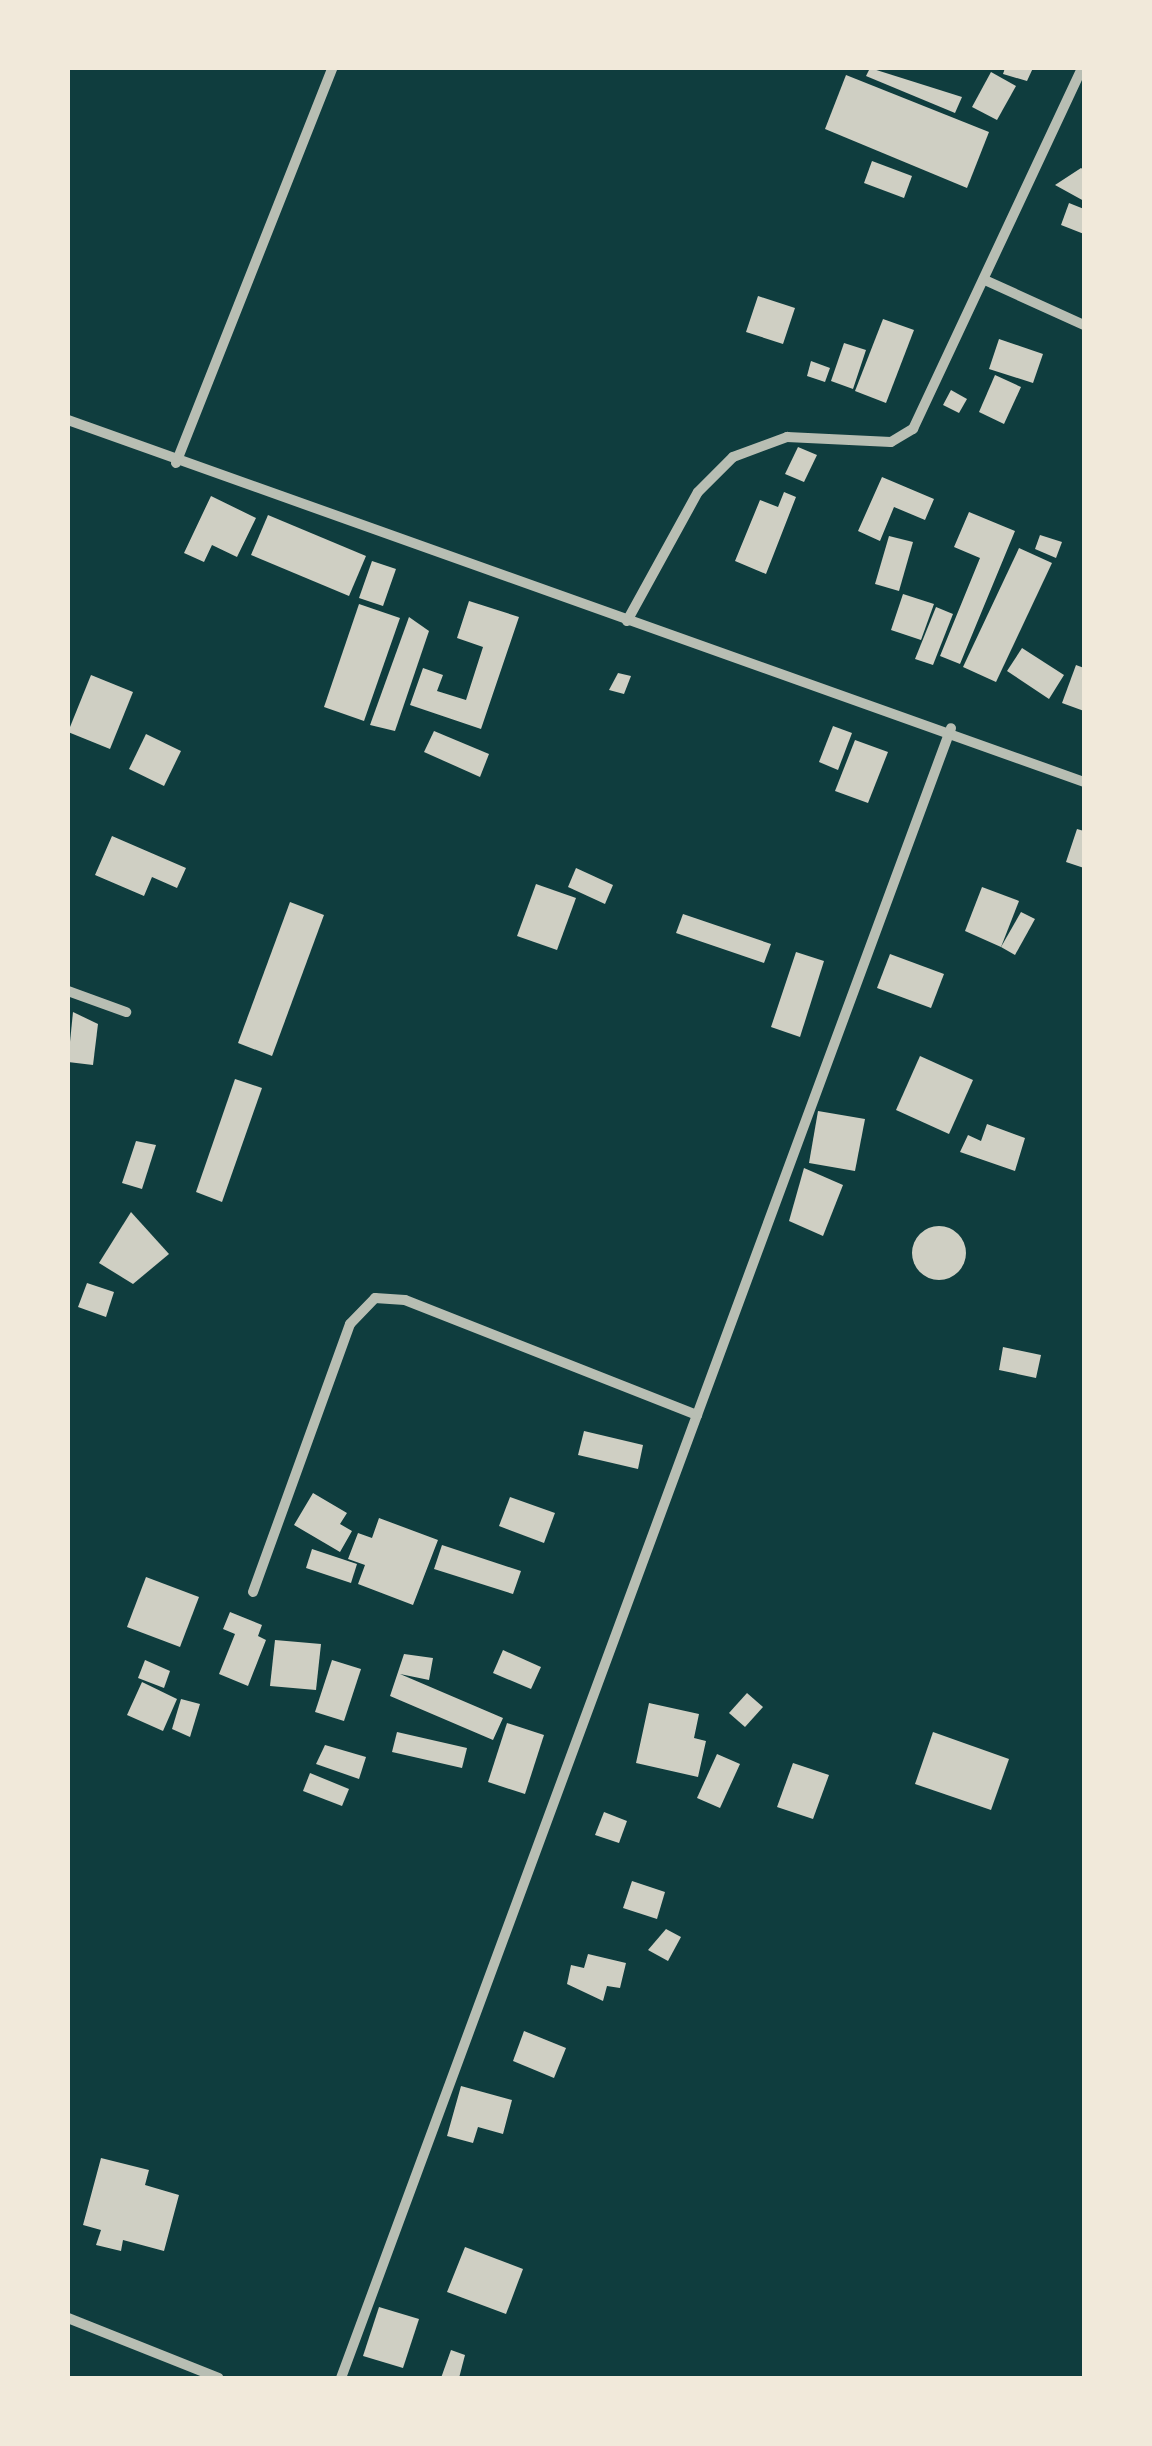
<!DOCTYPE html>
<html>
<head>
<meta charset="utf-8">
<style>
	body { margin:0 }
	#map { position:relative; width:1152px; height:2446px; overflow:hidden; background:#0f3d3e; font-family:"Golos Text",sans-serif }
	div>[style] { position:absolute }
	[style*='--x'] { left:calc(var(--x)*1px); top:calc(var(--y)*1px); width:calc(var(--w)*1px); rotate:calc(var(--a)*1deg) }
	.building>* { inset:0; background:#cfcfc3 }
	.round { border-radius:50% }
	.minor>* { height:10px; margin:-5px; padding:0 5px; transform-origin:5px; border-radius:5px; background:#b8beb3 }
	span { translate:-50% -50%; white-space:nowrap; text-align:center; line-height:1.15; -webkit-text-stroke:8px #f1e9da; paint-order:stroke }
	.frame { position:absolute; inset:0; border:70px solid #f1e9da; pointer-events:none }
</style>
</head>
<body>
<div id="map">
	<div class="building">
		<div style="clip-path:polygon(870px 68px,962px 97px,955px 113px,866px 76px)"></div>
		<div style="clip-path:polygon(1005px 68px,1033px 68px,1027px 81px,1003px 74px)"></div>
		<div style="clip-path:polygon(991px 72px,1016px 86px,997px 120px,972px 107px)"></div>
		<div style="clip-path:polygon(846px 75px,989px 132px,967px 188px,825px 129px)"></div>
		<div style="clip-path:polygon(872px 161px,912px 176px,904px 198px,864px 183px)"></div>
		<div style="clip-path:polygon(1081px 168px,1084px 170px,1084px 201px,1055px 185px)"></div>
		<div style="clip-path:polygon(1069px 203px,1084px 209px,1084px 234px,1061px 225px)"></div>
		<div style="clip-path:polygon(758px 296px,795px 308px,783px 344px,746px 332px)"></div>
		<div style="clip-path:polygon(883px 319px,914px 330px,886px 403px,855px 391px)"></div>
		<div style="clip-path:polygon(999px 339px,1043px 354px,1033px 383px,989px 369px)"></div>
		<div style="clip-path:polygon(844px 343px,866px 350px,853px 389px,831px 381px)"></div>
		<div style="clip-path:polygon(811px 361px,830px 368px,825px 382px,807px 376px)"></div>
		<div style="clip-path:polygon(995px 375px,1021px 387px,1004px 424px,979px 412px)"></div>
		<div style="clip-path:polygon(951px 390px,967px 399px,959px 413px,943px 405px)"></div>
		<div style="clip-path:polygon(798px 447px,817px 455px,804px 482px,785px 474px)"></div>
		<div style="clip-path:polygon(882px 477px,934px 499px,925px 520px,894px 507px,880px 541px,858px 531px)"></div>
		<div style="clip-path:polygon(784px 492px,796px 497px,766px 574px,735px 561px,760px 500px,778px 507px)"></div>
		<div style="clip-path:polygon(211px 496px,256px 518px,237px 557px,212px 545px,204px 562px,184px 553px)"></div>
		<div style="clip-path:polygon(969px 512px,1015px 531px,960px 664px,940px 656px,980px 558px,954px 547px)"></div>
		<div style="clip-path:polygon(268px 515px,366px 556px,349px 596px,251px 555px)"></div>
		<div style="clip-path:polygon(1040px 535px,1062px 542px,1056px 558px,1035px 549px)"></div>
		<div style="clip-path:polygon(889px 536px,913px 542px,899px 591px,875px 584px)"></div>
		<div style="clip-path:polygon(1019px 548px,1052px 563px,996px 682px,963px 667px)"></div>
		<div style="clip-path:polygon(372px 561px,396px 569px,383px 606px,359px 598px)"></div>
		<div style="clip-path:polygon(903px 594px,934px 604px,921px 640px,891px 630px)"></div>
		<div style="clip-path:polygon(469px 601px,519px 617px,481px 729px,410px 705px,423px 668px,443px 675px,437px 691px,466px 700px,483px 647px,457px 638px)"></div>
		<div style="clip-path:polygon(359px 604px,400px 618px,364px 721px,324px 707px)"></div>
		<div style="clip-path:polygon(936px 607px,953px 614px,933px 665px,915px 659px)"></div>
		<div style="clip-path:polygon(409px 617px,429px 631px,395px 731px,370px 725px)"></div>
		<div style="clip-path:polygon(1022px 648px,1064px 675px,1049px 699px,1007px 671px)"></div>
		<div style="clip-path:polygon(1076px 665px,1084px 668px,1084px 711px,1062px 703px)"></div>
		<div style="clip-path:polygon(618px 673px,631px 676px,624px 694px,609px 690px)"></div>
		<div style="clip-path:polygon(91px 675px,133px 692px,110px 749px,68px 732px)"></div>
		<div style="clip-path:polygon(833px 726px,852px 733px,838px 770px,819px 762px)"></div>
		<div style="clip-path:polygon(434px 731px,489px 754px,480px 777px,424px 752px)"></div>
		<div style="clip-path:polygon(146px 734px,181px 751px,164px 786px,129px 769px)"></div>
		<div style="clip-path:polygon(855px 740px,888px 752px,868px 803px,835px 791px)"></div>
		<div style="clip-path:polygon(1077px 829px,1084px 831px,1084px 868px,1066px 862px)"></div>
		<div style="clip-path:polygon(112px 836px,186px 868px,177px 888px,152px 877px,144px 896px,95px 875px)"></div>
		<div style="clip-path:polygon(576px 868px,613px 885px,605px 904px,568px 887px)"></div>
		<div style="clip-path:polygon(536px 884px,576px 898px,557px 950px,517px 936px)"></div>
		<div style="clip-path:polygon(982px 887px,1019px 901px,1001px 947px,965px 931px)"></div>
		<div style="clip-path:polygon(290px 902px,324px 915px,272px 1056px,238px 1043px)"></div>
		<div style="clip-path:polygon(1021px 912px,1035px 919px,1015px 955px,1001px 947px)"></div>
		<div style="clip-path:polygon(683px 914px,771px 944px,764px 963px,676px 933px)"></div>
		<div style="clip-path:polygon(796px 952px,824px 961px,800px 1037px,771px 1027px)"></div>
		<div style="clip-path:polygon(890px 954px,944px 974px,931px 1008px,877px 988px)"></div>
		<div style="clip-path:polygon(73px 1012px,98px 1024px,93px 1065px,68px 1062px)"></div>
		<div style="clip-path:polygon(920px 1056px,973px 1080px,949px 1134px,896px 1110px)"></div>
		<div style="clip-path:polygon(235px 1079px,262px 1088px,222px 1202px,196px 1192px)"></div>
		<div style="clip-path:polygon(818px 1111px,865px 1119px,855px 1171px,809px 1163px)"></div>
		<div style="clip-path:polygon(987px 1124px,1025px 1138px,1015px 1171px,960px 1152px,968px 1135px,981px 1141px)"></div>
		<div style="clip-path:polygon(136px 1141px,156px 1145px,142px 1189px,122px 1183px)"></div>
		<div style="clip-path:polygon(804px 1168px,843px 1185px,823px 1236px,789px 1221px)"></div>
		<div style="clip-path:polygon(131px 1212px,169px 1254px,133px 1284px,99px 1263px)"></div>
		<div class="round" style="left:912px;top:1226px;width:54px;height:54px"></div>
		<div style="clip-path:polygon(87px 1283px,114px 1292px,106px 1317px,78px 1307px)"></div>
		<div style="clip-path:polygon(1003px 1347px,1041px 1355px,1036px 1378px,999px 1370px)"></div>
		<div style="clip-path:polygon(584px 1431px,643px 1445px,638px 1469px,578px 1455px)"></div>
		<div style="clip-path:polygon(313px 1493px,347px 1513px,340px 1524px,352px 1531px,340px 1552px,294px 1525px)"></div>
		<div style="clip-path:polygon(510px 1497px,555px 1513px,544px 1543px,499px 1526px)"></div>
		<div style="clip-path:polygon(379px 1518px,438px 1540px,413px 1605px,358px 1584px,365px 1565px,348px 1559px,358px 1533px,372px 1538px)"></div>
		<div style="clip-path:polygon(442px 1545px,521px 1571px,513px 1594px,434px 1569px)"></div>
		<div style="clip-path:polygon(312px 1549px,357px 1564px,351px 1583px,306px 1568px)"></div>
		<div style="clip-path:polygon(146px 1577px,199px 1597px,180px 1647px,127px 1627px)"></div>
		<div style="clip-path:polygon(230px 1612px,262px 1625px,258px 1636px,266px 1640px,248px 1686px,219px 1674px,235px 1634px,223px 1629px)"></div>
		<div style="clip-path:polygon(275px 1640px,321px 1644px,316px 1690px,270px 1686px)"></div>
		<div style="clip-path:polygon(503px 1650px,541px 1667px,531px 1689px,493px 1673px)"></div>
		<div style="clip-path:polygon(404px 1654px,433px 1658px,429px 1680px,400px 1674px,503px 1718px,493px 1740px,390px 1696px)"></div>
		<div style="clip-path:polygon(145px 1660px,170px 1671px,164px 1688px,138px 1678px)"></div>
		<div style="clip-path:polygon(332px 1660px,361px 1669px,344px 1721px,315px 1712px)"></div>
		<div style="clip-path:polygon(142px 1682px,177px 1699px,163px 1731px,127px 1715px)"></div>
		<div style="clip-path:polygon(747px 1693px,763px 1707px,745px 1727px,729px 1713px)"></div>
		<div style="clip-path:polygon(181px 1699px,200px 1704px,190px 1737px,172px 1729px)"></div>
		<div style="clip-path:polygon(649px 1703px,699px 1714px,694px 1738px,706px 1741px,698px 1777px,636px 1763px)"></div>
		<div style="clip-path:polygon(507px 1723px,544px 1735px,525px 1794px,488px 1782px)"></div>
		<div style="clip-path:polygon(397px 1732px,467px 1748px,462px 1768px,392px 1752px)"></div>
		<div style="clip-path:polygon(933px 1732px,1009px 1759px,991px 1810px,915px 1784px)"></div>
		<div style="clip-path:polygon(325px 1745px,366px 1757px,359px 1779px,316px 1764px)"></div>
		<div style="clip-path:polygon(717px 1754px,740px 1764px,720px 1808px,697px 1798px)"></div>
		<div style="clip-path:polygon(793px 1763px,829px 1775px,813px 1819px,777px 1807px)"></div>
		<div style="clip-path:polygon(310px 1773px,349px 1789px,342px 1806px,303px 1791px)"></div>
		<div style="clip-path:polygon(604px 1812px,627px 1821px,619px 1843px,595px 1835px)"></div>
		<div style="clip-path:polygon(632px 1881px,665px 1892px,657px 1919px,623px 1908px)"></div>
		<div style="clip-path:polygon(666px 1929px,681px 1937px,668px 1961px,648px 1950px)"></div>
		<div style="clip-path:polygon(588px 1954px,626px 1963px,620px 1988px,607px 1986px,603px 2001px,567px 1984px,571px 1965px,584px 1968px)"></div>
		<div style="clip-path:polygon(524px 2031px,566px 2048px,554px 2078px,513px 2061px)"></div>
		<div style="clip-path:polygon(461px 2086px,512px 2100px,503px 2134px,478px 2127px,473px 2143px,447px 2136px)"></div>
		<div style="clip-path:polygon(101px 2158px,149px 2170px,145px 2185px,179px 2195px,164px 2251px,123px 2240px,121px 2251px,96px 2245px,101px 2230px,83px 2225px)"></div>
		<div style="clip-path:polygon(465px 2247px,523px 2269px,506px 2314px,447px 2292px)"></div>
		<div style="clip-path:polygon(379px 2307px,419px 2319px,403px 2368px,363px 2356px)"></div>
		<div style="clip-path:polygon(451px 2350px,465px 2355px,459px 2378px,441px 2378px)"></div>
	</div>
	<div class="minor">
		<div style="--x:987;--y:281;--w:107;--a:24.4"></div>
		<div style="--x:68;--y:420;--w:1079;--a:19.61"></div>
		<div style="--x:176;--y:463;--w:425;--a:-68.4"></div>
		<div style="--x:627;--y:621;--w:147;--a:-61.2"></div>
		<div style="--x:698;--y:492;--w:49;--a:-45"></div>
		<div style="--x:733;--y:457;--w:58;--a:-20.3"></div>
		<div style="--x:787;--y:437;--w:104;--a:2.8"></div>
		<div style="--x:891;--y:442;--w:26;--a:-31"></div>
		<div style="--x:913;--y:429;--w:399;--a:-64.9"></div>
		<div style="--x:68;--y:991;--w:62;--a:19.9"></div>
		<div style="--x:253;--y:1592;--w:285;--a:-70.1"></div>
		<div style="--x:350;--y:1324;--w:36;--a:-46"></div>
		<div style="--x:375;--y:1298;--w:30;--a:4"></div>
		<div style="--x:405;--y:1300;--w:314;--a:21.5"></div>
		<div style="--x:68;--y:2318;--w:162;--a:21.7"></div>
		<div style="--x:341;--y:2378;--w:1759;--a:-69.71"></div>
	</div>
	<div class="frame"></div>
</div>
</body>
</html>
